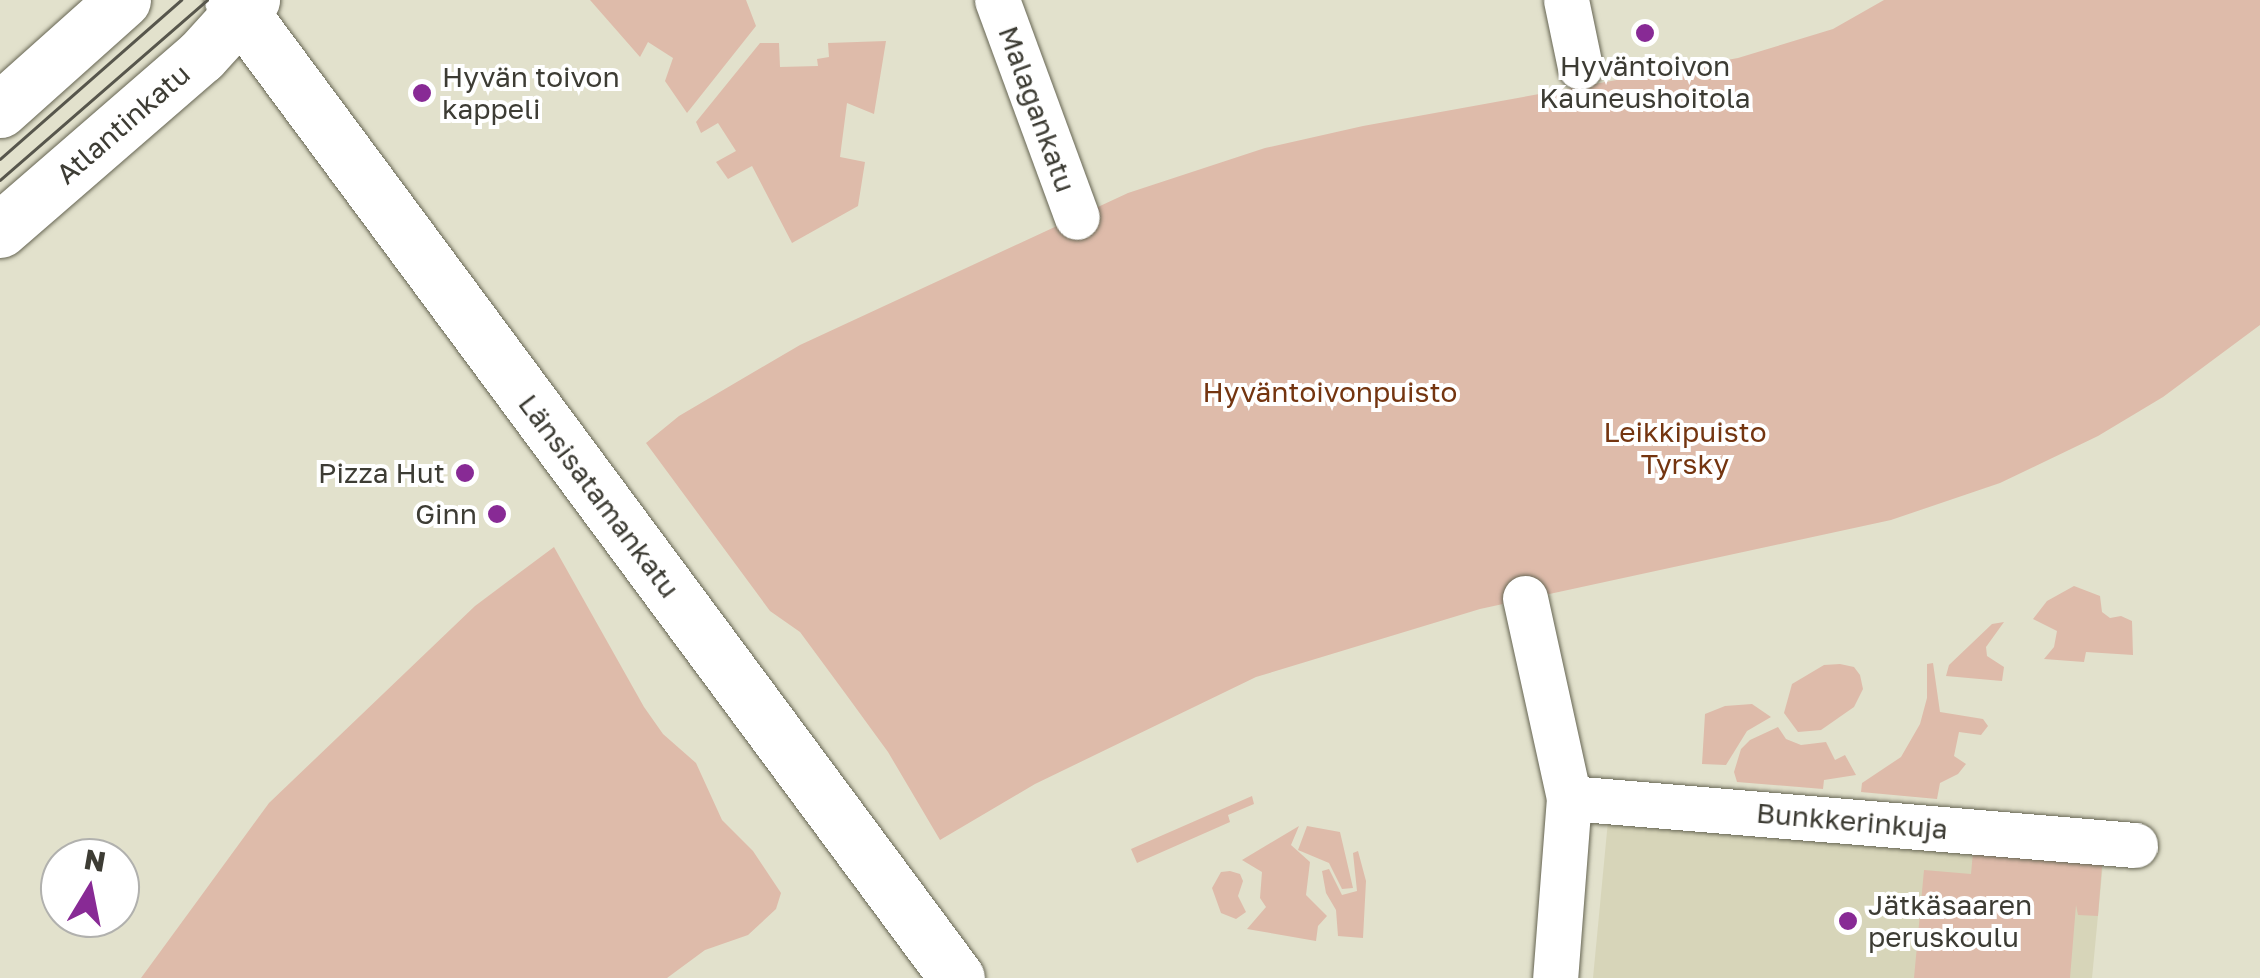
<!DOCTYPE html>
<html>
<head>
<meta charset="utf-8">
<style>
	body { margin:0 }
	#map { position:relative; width:2260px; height:978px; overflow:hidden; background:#e2e1cc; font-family:"Golos Text",sans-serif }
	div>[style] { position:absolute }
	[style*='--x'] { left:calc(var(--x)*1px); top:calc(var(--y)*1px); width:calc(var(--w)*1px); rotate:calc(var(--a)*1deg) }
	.built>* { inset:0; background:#d7d5b9 }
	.green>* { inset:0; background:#debbaa }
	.roads { filter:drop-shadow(0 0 2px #666553) drop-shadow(0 0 2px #666553) }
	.street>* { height:45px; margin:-22.5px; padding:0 22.5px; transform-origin:22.5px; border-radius:22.5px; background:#fff }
	.secondary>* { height:55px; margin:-27.5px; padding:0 27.5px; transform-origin:27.5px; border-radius:27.5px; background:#fff }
	.tram>* { height:2.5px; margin:-1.25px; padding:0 1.25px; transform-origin:1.25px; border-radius:1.25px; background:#57564c }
	.dots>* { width:28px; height:28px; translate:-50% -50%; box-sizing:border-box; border:5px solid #fff; border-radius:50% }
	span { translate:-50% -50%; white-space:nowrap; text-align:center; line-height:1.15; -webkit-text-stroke:8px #fff; paint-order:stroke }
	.poi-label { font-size:28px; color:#3d3c34 }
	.left { translate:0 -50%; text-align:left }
	.right { translate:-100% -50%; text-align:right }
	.street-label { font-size:28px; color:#3d3c34 }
	.park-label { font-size:28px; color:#743510 }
	.north { position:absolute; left:40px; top:838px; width:100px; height:100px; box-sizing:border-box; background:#fff; border:2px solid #b1b1ae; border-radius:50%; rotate:10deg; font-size:28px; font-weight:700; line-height:40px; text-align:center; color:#3d3c34 }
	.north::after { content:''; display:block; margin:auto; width:35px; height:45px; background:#882a95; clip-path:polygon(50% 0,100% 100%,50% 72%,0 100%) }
</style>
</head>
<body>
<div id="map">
	<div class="built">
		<div style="clip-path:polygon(1608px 821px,2103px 863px,2092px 978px,1593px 978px)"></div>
	</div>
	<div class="green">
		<div style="clip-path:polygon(590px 0,746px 0,756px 26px,687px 113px,665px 81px,673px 58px,648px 42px,640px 57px)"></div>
		<div style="clip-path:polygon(1884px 0,2260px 0,2260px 325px,2163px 397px,2098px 436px,2000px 483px,1891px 520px,1480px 609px,1256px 677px,1035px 784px,940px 840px,888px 752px,845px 693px,800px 632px,770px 611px,646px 443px,679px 416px,800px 345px,1128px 193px,1265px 148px,1363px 126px,1738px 58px,1833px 29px)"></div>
		<div style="clip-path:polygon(886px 41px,874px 114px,847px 103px,840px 157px,865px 162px,858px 206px,792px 243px,752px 166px,728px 179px,716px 162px,736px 151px,718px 123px,701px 133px,696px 122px,760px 43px,779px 43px,780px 67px,818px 66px,817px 59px,829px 57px,828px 43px)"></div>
		<div style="clip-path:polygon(554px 547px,644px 707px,663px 734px,696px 763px,722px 820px,753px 851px,781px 893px,776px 909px,748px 935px,705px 950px,667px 978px,141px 978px,269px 803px,475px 606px)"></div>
		<div style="clip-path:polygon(2074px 586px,2100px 596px,2102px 612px,2110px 618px,2121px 616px,2132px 621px,2133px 655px,2086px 652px,2084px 662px,2044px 659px,2054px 647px,2057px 631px,2033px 619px,2047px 601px)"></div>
		<div style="clip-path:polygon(2004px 622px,1986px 647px,1987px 656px,2004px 667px,2002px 681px,1946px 676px,1949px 665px,1992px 624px)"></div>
		<div style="clip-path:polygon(1933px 663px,1940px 712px,1983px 719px,1988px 726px,1981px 735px,1959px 732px,1954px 756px,1966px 764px,1958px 774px,1940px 783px,1937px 799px,1861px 792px,1862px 783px,1901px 757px,1920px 724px,1927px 698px,1927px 664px)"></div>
		<div style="clip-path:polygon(1840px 664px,1854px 667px,1860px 675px,1863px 689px,1854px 707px,1821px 730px,1798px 732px,1784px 713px,1792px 684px,1824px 665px)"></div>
		<div style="clip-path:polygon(1752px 704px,1771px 717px,1747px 731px,1726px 765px,1702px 764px,1705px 714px,1725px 706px)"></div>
		<div style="clip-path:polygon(1778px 727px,1786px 739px,1801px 745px,1826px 742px,1835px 760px,1845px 755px,1856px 775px,1824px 780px,1823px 789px,1737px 782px,1734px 772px,1741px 749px,1750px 740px)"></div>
		<div style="clip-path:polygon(1252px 796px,1254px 804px,1228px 815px,1230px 822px,1137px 863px,1131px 849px)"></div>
		<div style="clip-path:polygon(1299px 826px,1291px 845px,1310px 862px,1306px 895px,1327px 916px,1318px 926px,1316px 941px,1247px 929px,1266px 907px,1260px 898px,1262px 872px,1242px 860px)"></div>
		<div style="clip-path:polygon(1307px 826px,1340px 832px,1353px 888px,1342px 889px,1329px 863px,1298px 850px)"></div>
		<div style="clip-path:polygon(1358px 851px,1366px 881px,1363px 938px,1338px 936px,1336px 910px,1326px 893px,1322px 871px,1329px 869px,1342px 895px,1357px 891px,1353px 853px)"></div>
		<div style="clip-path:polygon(1973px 852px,2102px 865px,2098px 916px,2078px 915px,2076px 905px,2070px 978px,1914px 978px,1924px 870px,1971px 874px)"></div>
		<div style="clip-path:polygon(1230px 871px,1240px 874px,1243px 881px,1238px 896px,1246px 912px,1236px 919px,1221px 913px,1212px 888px,1221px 872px)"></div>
	</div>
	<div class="roads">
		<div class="street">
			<div style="--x:997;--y:0;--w:231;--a:69.8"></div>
			<div style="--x:1566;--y:0;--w:68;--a:78.2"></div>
			<div style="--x:1525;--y:598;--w:205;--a:77.6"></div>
			<div style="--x:1569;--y:798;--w:181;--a:94.4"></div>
			<div style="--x:1569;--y:798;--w:568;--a:4.75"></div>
		</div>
		<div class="secondary">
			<div style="--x:232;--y:0;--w:1217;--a:53.45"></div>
			<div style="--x:0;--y:110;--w:165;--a:-41.8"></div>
			<div style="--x:0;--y:230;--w:266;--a:-40.9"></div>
			<div style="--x:201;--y:56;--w:76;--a:-47.7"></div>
		</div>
	</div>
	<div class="tram">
		<div style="--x:0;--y:159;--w:241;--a:-41.3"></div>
		<div style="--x:0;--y:180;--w:274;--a:-41"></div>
	</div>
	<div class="dots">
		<div style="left:1645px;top:33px;background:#882a95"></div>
		<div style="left:422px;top:93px;background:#882a95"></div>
		<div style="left:465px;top:473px;background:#882a95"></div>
		<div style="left:497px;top:514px;background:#882a95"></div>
		<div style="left:1848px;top:921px;background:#882a95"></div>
	</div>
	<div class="poi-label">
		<span style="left:1645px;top:82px">Hyväntoivon<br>Kauneushoitola</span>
		<span class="left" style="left:442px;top:93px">Hyvän toivon<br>kappeli</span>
		<span class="right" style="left:445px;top:473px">Pizza Hut</span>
		<span class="right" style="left:477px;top:514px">Ginn</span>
		<span class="left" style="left:1868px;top:921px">Jätkäsaaren<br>peruskoulu</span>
	</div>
	<div class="street-label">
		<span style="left:1037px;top:109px;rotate:70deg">Malagankatu</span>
		<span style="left:123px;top:124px;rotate:-41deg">Atlantinkatu</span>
		<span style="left:599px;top:496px;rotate:53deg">Länsisatamankatu</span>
		<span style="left:1852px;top:821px;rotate:5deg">Bunkkerinkuja</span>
	</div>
	<div class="park-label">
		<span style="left:1330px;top:392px">Hyväntoivonpuisto</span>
		<span style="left:1685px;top:448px">Leikkipuisto<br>Tyrsky</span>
	</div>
	<div class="north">N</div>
</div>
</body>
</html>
